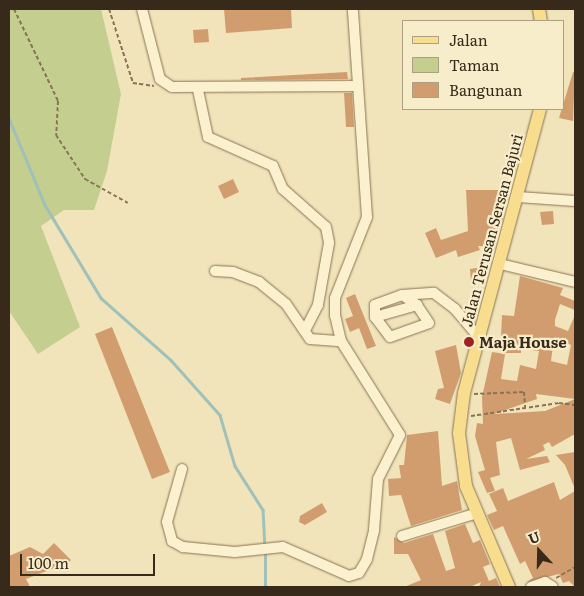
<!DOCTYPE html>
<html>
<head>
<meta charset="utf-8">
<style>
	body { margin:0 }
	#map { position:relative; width:584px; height:596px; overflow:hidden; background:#f1e4bb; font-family:Literata,serif }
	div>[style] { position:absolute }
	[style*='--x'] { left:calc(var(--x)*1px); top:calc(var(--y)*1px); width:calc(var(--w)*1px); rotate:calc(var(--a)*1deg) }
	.green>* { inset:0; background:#c4cf8f }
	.stream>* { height:2.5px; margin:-1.25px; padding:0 1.25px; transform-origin:1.25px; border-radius:1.25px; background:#a0c1b9 }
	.building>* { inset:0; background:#d29d6e }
	.path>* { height:2px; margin-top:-1px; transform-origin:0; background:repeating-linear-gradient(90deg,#897354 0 4px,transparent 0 6.5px) }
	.roads { filter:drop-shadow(0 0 1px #897354) drop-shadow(0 0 1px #897354) }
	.minor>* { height:10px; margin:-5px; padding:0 5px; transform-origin:5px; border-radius:5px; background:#fbf1ce }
	.major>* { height:12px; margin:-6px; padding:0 6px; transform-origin:6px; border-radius:6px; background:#f9dd8e }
	.dots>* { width:14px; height:14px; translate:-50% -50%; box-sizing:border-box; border:2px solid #f8edcb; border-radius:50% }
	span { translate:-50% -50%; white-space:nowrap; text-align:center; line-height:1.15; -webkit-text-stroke:4.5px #f8edcb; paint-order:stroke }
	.street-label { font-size:15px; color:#372a1a }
	.poi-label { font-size:15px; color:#372a1a; font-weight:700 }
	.left { translate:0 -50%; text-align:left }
	.frame { position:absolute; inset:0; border:10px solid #372a1a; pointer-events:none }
	.legend { position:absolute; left:402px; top:20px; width:162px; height:90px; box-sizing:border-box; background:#f8edcb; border:1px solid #ab9f84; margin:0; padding:6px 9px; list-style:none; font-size:15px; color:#372a1a }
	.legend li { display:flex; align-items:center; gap:10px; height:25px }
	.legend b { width:25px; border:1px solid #ab9f84 }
	.north { position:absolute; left:514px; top:526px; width:50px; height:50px; -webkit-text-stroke:4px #f8edcb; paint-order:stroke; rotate:339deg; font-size:14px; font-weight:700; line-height:20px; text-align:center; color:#372a1a }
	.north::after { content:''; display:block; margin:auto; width:18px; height:22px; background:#372a1a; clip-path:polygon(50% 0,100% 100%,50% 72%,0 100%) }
	.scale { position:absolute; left:20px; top:554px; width:135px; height:22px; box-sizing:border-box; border:2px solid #372a1a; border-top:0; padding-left:6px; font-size:15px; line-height:18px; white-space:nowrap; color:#372a1a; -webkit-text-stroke:4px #f8edcb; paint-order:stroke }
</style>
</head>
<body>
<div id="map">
	<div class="green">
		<div style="clip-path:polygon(9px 9px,101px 9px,121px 94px,107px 171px,94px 210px,64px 210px,41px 226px,80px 327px,38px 354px,9px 311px)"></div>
	</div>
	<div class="stream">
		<div style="--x:9;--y:118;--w:94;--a:67.5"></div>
		<div style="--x:45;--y:205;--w:109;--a:58.9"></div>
		<div style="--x:101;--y:298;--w:94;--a:41.5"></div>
		<div style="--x:171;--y:360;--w:74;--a:48.3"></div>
		<div style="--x:220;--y:415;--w:53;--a:73.6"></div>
		<div style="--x:235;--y:466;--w:52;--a:57.5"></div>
		<div style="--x:263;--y:510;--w:37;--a:87"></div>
		<div style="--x:265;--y:587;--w:35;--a:-90"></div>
	</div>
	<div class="building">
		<div style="clip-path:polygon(224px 9px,291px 9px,292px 28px,226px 33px)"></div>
		<div style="clip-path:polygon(208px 29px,209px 42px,194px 43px,193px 30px)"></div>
		<div style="clip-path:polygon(347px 72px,348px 79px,241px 80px,241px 78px)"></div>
		<div style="clip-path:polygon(573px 72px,575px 72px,573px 121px,559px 118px)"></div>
		<div style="clip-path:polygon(344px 93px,352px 93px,354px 127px,346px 127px)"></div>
		<div style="clip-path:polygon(233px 179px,239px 192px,224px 199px,218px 186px)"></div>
		<div style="clip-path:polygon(466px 190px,510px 190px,495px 247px,478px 246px,480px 250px,458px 257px,456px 250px,436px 258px,425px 233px,436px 228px,441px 240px,468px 231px)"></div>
		<div style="clip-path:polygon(553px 211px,554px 224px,542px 225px,540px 212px)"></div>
		<div style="clip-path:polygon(483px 267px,485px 280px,471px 282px,470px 269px)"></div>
		<div style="clip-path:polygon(evenodd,520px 276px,563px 288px,560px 295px,575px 301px,575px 310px,560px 304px,555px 320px,555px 326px,568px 331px,575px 315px,575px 434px,552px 447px,549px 442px,543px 445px,545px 450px,526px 459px,547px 456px,550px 462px,520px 470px,511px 438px,496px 442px,500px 475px,490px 478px,495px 491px,487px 493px,478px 472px,485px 470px,475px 436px,477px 423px,483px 424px,482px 397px,492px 352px,505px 354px,501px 379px,517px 381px,520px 365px,536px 369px,539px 351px,521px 349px,521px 353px,505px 353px,506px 336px,501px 336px,502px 315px,514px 316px,520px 276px,554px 338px,571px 345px,567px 365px,551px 361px,554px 338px,520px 276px,536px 394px,575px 399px,545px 411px,494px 414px,537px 399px,536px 394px)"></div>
		<div style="clip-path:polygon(355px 294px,376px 346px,367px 349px,359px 328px,350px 332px,345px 319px,353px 316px,346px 298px)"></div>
		<div style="clip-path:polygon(112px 327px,170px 472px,152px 479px,95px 334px)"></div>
		<div style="clip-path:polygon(456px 345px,461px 373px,450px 404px,435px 399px,438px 389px,444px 388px,435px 351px)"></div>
		<div style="clip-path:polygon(438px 431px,442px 486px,457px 481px,462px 510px,411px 526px,401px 495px,389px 496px,388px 479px,401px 478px,399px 465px,404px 465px,407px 435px)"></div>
		<div style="clip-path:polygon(575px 452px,575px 489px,565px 465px,556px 455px)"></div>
		<div style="clip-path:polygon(554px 482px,560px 500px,575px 491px,575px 587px,569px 581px,563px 583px,559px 574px,527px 582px,533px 578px,525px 561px,520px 564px,503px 526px,494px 530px,487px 515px,497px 511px,489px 494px,503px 488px,508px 501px)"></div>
		<div style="clip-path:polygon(322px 503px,327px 512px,305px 525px,299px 522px,300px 516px)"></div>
		<div style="clip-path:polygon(465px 524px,473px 543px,480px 540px,490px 564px,483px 567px,489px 581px,496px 578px,500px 587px,479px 587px,481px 582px,470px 587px,404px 587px,421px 580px,408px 554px,394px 554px,394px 537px,404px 543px,433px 534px,446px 571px,455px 568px,445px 531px)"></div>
		<div style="clip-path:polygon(54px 543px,71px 560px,60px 571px,57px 567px,26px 579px,30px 587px,10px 587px,9px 556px,30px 547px,43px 554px)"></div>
	</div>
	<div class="path">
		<div style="--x:14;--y:9;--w:102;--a:64.4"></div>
		<div style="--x:58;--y:101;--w:34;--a:93"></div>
		<div style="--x:56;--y:135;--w:53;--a:56.6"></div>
		<div style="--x:85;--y:179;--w:49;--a:29.2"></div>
		<div style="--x:109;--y:9;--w:78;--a:72"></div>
		<div style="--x:133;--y:83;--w:21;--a:8"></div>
		<div style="--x:474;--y:394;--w:50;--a:-2.3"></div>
		<div style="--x:524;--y:392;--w:15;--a:86"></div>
		<div style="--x:471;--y:416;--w:89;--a:-8.4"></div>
		<div style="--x:559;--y:403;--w:16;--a:7"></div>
		<div style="--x:556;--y:578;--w:22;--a:-30"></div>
	</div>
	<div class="roads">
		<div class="minor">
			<div style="--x:142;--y:9;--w:72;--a:75.6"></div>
			<div style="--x:160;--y:79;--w:14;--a:34"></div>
			<div style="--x:172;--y:87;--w:185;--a:-0.3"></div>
			<div style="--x:198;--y:90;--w:48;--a:78"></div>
			<div style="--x:208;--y:137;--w:71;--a:24"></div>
			<div style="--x:273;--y:166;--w:25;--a:67"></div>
			<div style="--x:283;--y:189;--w:57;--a:41.5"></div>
			<div style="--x:326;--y:227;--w:16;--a:79"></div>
			<div style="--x:329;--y:243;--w:63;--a:100.1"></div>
			<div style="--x:318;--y:305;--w:29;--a:117"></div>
			<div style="--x:518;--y:197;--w:57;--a:4"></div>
			<div style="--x:500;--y:264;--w:77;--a:13.5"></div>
			<div style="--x:215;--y:271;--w:18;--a:3"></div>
			<div style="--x:233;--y:272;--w:28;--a:21"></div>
			<div style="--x:259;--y:282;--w:35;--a:39"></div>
			<div style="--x:286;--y:304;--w:42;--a:55.6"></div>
			<div style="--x:310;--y:339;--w:31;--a:4"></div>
			<div style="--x:402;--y:295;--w:32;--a:-4"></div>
			<div style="--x:434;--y:293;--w:26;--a:37"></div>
			<div style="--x:455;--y:309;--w:38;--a:50"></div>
			<div style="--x:375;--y:317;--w:44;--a:-15.9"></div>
			<div style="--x:417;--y:305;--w:18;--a:-146"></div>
			<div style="--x:402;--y:295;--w:29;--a:160"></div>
			<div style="--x:375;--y:305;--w:12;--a:90"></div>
			<div style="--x:375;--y:317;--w:25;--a:53"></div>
			<div style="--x:390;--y:337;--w:41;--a:-19.7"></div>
			<div style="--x:429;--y:323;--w:22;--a:-124"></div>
			<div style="--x:182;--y:469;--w:55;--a:105.8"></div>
			<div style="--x:167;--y:522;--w:20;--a:75"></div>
			<div style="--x:172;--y:541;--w:13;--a:29"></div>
			<div style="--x:183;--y:547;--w:52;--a:5.5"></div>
			<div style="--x:235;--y:552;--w:48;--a:-5.9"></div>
			<div style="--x:283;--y:547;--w:72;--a:23.7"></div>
			<div style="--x:349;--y:576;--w:10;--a:-17"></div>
			<div style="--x:359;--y:573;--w:16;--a:-60"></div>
			<div style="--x:367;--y:559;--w:30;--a:-76"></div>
			<div style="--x:374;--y:530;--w:51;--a:-85.5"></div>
			<div style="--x:378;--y:479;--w:49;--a:-63.4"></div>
			<div style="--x:400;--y:435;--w:111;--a:-122.1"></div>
			<div style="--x:341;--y:341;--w:26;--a:-103"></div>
			<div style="--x:335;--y:316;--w:18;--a:-90"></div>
			<div style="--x:335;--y:298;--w:87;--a:-68.4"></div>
			<div style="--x:367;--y:217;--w:208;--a:-93.9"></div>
			<div style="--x:402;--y:536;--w:78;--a:-17"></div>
			<div style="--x:531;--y:587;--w:15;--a:-20"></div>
			<div style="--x:545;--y:582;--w:9;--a:32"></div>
		</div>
		<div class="major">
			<div style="--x:539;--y:9;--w:12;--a:81"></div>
			<div style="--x:509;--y:587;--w:110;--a:-113.1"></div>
			<div style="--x:466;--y:486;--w:53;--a:-97.5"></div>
			<div style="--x:459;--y:433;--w:40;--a:-82.9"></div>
			<div style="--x:464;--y:393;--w:294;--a:-75"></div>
		</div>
	</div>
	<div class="dots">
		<div style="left:469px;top:342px;background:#9d251f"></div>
	</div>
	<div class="street-label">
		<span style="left:491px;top:230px;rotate:-75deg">Jalan Terusan Sersan Bajuri</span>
	</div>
	<div class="poi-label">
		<span class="left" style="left:479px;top:342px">Maja House</span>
	</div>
	<div class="frame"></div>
	<ul class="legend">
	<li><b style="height:6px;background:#f9dd8e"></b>Jalan</li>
	<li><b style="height:14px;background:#c4cf8f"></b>Taman</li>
	<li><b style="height:14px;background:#d29d6e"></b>Bangunan</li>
	</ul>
	<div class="north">U</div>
	<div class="scale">100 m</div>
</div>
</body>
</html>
